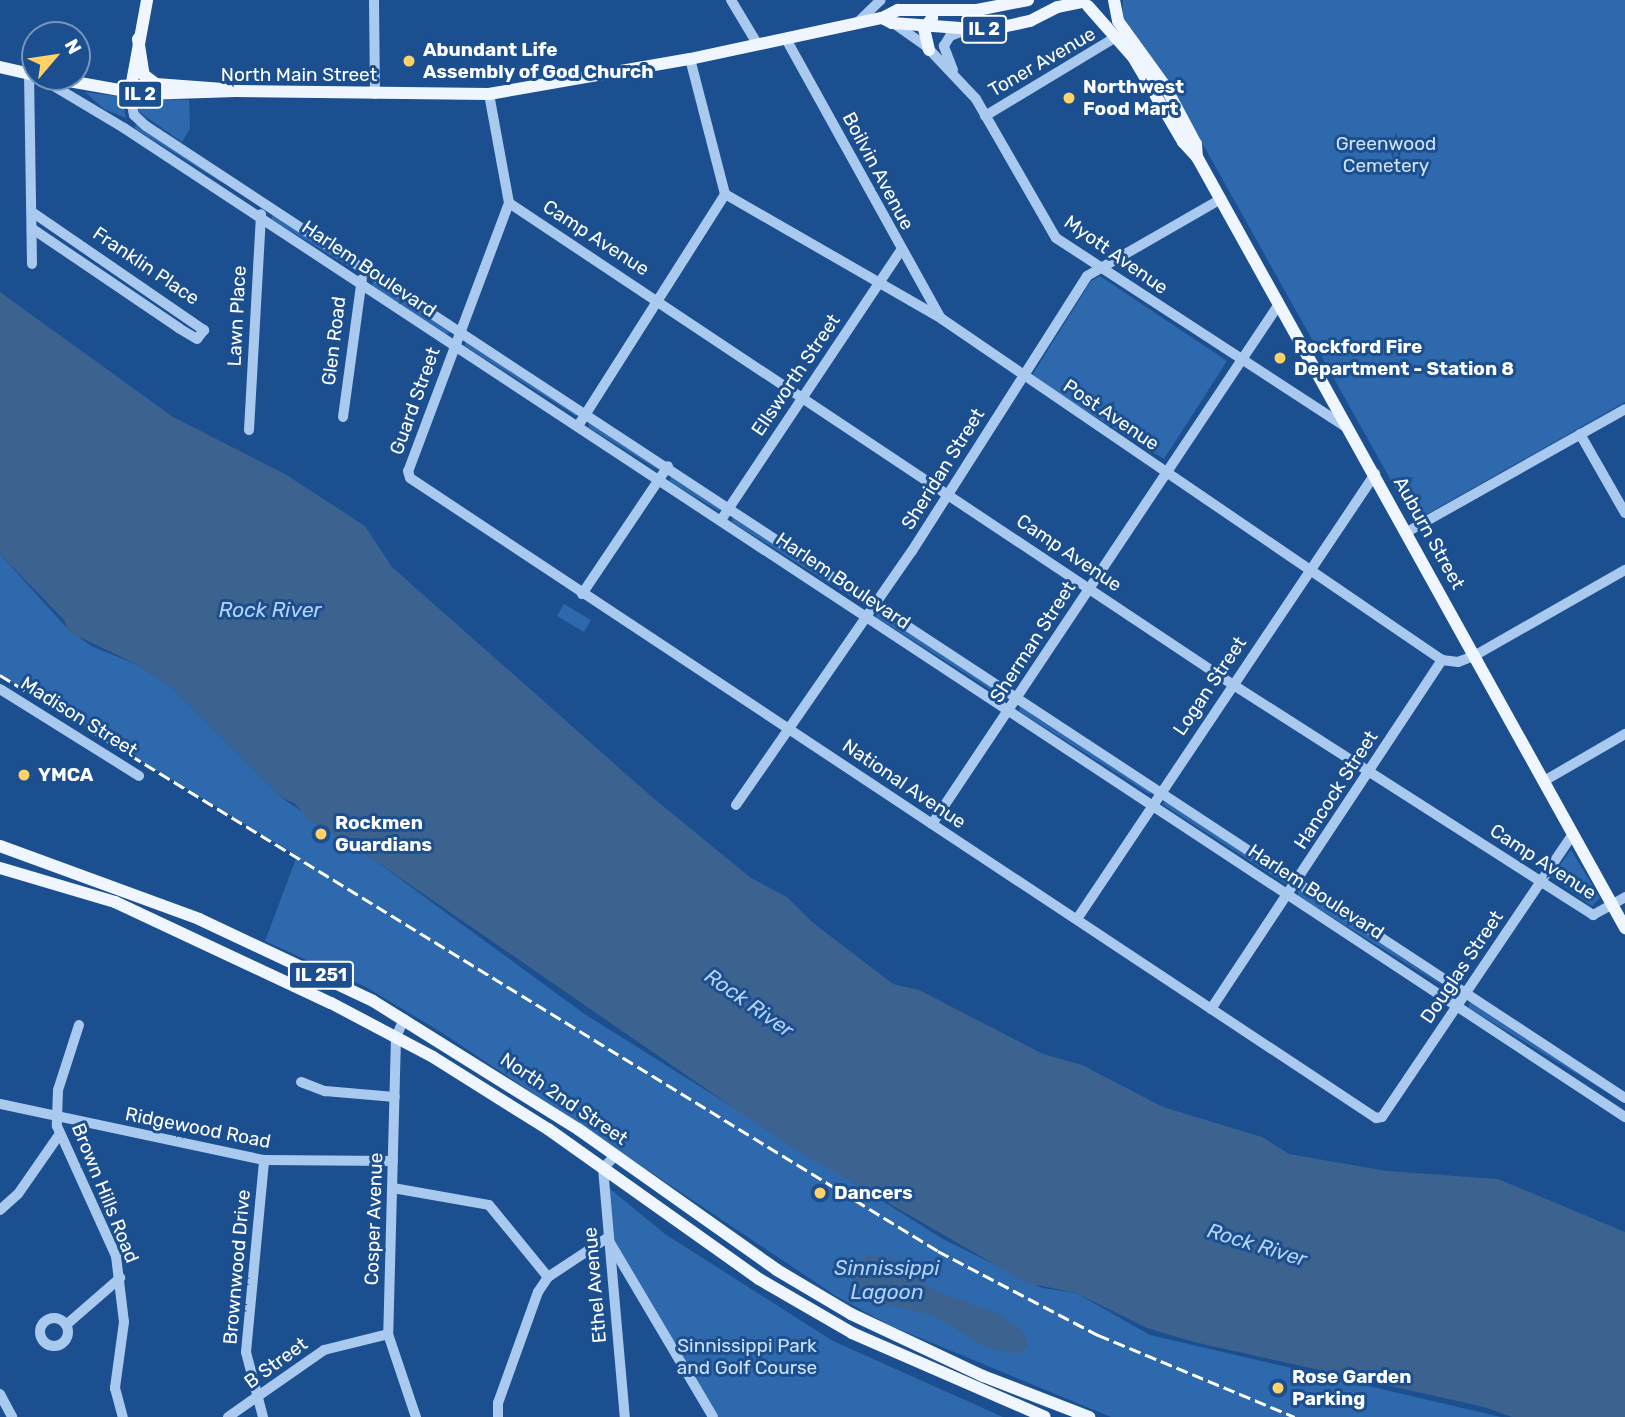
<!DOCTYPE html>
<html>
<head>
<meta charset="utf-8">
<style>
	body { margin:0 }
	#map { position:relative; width:1625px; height:1417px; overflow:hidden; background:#1b4f8f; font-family:Rubik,sans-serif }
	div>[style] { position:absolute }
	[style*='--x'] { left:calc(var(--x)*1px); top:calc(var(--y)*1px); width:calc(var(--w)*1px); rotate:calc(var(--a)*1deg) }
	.green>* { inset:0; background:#2e69ad }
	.water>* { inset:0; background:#3c6290 }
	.minor>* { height:10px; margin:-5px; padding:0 5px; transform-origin:5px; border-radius:5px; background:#a9c9ee }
	.minor>.ring { margin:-5px; padding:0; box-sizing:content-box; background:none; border:10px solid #a9c9ee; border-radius:50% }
	.major>* { height:12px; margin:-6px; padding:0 6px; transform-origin:6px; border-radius:6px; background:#f0f6ff }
	.rail>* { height:2.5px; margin-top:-1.25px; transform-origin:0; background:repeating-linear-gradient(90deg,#fff 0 12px,transparent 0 17px) }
	.dots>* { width:19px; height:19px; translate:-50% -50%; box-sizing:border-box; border:4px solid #1b4f8f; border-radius:50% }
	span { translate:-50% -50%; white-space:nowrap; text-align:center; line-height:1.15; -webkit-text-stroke:6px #1b4f8f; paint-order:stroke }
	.shield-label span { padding:2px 5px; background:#1b4f8f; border:2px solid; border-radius:5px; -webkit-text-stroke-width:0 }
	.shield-label { font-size:18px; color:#fff; font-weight:700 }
	.poi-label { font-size:19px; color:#fff; font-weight:700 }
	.left { translate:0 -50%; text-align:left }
	.street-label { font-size:19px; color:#fff }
	.park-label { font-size:19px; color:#cfe3fa }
	.water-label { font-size:21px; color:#b5d3f5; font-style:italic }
	.north { position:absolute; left:21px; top:21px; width:70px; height:70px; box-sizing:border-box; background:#1b4f8f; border:2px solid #7695bc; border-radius:50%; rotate:61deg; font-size:19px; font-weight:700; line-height:28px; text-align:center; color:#fff }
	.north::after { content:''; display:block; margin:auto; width:24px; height:32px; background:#ffd166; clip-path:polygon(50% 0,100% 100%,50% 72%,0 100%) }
</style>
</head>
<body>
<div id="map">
	<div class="green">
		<div style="clip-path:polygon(1123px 0,1625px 0,1625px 402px,1420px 518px,1412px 518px,1167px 80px,1122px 17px)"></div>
		<div style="clip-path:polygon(85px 92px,122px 97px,126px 118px,104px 109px)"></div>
		<div style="clip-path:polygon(149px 99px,189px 100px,190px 129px,182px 142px,139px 112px,139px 105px)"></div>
		<div style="clip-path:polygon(137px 124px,222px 180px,221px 182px,134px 128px)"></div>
		<div style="clip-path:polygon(273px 214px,361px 273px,361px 274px,271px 219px)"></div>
		<div style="clip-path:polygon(1100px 276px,1227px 361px,1164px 459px,1031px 377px,1091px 281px)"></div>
		<div style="clip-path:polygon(373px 280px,449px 330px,450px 333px,446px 334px,372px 285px)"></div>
		<div style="clip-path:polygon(465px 341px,577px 414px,576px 416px,465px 346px)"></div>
		<div style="clip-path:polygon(590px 422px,659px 468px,658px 470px,588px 427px)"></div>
		<div style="clip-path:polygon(672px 476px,721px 509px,719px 511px,669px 481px)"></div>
		<div style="clip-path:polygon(733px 517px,864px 603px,864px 605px,732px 522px)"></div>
		<div style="clip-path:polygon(0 554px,66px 627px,91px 646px,138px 665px,171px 687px,282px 798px,334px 833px,348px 852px,366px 854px,583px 1013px,943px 1239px,1042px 1288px,1076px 1293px,1150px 1335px,1501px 1417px,1111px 1417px,889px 1325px,836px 1296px,441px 1032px,364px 986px,265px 941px,297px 856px,0 675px)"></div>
		<div style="clip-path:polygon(564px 604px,591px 620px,584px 632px,557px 616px)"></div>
		<div style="clip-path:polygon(876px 612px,1006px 696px,1007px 700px,876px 617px)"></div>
		<div style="clip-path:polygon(1020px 706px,1150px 790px,1151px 795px,1019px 711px)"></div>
		<div style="clip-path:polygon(1166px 801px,1286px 881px,1287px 885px,1162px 804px)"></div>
		<div style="clip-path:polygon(1571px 850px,1600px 898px,1592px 906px,1551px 877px)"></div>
		<div style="clip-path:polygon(1298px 891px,1303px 891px,1457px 995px,1298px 896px)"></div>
		<div style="clip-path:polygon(1469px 1003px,1472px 1003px,1608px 1093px,1469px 1008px)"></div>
		<div style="clip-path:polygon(609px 1188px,665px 1234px,833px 1341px,1003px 1417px,713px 1417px,607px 1238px)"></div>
	</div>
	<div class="water">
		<div style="clip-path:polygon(0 292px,173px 417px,285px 474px,365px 526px,392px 567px,652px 797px,751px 878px,787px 897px,812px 922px,893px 984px,919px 990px,1043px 1054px,1082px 1065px,1163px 1107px,1262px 1137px,1289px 1154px,1387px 1171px,1498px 1179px,1625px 1232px,1625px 1417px,1512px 1417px,1484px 1407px,1194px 1342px,1147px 1328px,1076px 1293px,1027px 1283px,786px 1144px,367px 855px,348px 851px,334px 833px,312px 823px,294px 803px,282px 798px,171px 687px,138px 665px,69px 632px,64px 620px,0 554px)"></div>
		<div style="clip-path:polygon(869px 1254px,895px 1259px,934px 1290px,997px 1313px,1023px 1331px,1028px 1347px,1018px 1354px,988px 1348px,932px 1315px,864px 1299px,849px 1272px)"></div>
	</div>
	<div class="minor">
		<div style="--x:374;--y:0;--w:94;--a:89.4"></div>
		<div style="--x:731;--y:0;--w:52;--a:59"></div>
		<div style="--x:859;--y:21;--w:30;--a:-44"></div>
		<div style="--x:896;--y:25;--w:35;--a:35"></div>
		<div style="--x:925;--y:45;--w:74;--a:46.6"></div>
		<div style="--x:976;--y:99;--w:160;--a:60.1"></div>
		<div style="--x:1056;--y:238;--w:348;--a:33.1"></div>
		<div style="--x:786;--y:39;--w:318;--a:61"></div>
		<div style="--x:953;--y:70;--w:26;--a:-111"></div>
		<div style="--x:944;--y:46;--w:12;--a:-59"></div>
		<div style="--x:950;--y:36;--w:17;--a:-21"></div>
		<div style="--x:29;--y:73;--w:191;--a:89.1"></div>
		<div style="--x:42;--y:79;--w:96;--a:30.9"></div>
		<div style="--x:124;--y:128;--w:1798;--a:33.38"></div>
		<div style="--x:130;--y:93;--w:22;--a:80"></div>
		<div style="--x:134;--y:115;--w:16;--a:43"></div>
		<div style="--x:146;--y:126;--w:1770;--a:33.31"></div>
		<div style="--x:489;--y:94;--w:111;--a:79.6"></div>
		<div style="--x:509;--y:203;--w:286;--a:110.6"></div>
		<div style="--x:408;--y:471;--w:7;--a:74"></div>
		<div style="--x:410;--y:478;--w:1159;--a:33.53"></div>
		<div style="--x:1376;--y:1118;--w:6;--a:-9"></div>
		<div style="--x:1382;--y:1117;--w:341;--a:-56"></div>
		<div style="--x:985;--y:116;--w:153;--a:-31.1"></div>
		<div style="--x:725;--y:194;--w:250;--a:29.9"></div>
		<div style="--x:942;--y:319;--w:605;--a:34.29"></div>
		<div style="--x:1442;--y:660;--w:16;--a:7"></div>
		<div style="--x:1458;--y:662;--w:17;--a:-21"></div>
		<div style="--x:1474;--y:656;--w:174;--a:-29.7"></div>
		<div style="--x:509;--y:203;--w:868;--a:33.64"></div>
		<div style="--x:1232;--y:684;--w:429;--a:32.6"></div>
		<div style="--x:1593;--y:915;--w:37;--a:-29"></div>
		<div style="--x:32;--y:212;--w:209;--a:34.5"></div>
		<div style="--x:204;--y:330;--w:11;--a:128"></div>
		<div style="--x:197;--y:339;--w:21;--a:-149"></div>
		<div style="--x:179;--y:328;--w:176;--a:-145.9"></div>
		<div style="--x:343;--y:417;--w:139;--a:-82.2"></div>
		<div style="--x:578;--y:426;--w:275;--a:-57.6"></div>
		<div style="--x:725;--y:194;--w:139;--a:-104.5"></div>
		<div style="--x:249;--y:430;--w:216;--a:-86.8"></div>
		<div style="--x:1580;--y:434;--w:91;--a:60.3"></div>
		<div style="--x:721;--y:520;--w:324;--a:-56.3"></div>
		<div style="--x:1407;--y:532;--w:250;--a:-29.4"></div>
		<div style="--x:582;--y:594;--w:154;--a:-56.1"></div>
		<div style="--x:0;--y:689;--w:164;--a:32"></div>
		<div style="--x:1544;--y:781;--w:94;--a:-30.1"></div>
		<div style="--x:736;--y:805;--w:309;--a:-55.3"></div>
		<div style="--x:912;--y:551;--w:326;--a:-57.5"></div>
		<div style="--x:1087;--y:276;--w:155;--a:-29.9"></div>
		<div style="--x:932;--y:824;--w:625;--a:-56.28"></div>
		<div style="--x:1077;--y:919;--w:536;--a:-56.19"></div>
		<div style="--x:1211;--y:1009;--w:419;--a:-56.5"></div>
		<div style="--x:404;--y:1019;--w:20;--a:114"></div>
		<div style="--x:396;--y:1037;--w:297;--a:91.5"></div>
		<div style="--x:388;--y:1334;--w:88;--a:71.4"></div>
		<div style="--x:79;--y:1025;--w:68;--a:107.9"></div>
		<div style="--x:58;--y:1090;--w:36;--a:92"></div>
		<div style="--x:57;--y:1126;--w:143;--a:65.6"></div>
		<div style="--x:116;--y:1256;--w:66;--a:83.1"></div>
		<div style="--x:124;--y:1322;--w:67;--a:97.8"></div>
		<div style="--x:115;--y:1388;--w:30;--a:75"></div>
		<div style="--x:301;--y:1082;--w:26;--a:21"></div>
		<div style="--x:325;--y:1091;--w:70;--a:4.9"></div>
		<div style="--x:0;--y:1104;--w:270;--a:12"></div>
		<div style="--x:264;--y:1160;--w:129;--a:0.4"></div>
		<div style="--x:615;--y:1156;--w:17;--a:135"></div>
		<div style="--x:603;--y:1168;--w:250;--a:85"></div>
		<div style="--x:393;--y:1188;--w:97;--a:10"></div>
		<div style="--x:489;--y:1205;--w:93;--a:50.7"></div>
		<div style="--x:0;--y:1210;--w:24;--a:-42"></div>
		<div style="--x:18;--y:1194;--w:72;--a:-55.2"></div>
		<div style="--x:609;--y:1241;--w:204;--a:59.4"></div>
		<div class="ring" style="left:40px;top:1318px;width:18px;height:18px"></div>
		<div style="--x:66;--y:1325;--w:72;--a:-41"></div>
		<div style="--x:0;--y:1394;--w:26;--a:62"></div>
		<div style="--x:228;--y:1417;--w:117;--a:-34.9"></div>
		<div style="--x:324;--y:1350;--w:66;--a:-14"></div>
		<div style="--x:263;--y:1417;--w:67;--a:-104.7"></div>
		<div style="--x:246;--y:1352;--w:193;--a:-84.6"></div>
		<div style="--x:498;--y:1417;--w:14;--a:-90"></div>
		<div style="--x:498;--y:1403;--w:118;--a:-70.2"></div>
		<div style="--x:538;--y:1292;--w:18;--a:-56"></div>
		<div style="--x:548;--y:1277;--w:71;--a:-33.5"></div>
	</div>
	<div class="major">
		<div style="--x:1114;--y:0;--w:21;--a:79"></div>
		<div style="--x:1118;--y:21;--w:80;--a:54.1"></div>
		<div style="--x:1165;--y:86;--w:66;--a:61.9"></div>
		<div style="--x:1196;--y:144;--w:13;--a:86"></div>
		<div style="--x:1088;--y:6;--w:68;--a:48.6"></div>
		<div style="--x:1133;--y:57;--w:99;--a:59.5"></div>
		<div style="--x:1183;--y:142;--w:21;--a:47"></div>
		<div style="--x:1197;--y:157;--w:882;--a:60.96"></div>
		<div style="--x:882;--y:18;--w:11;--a:27"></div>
		<div style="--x:892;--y:23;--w:96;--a:4.2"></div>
		<div style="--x:988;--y:30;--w:43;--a:-12.1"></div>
		<div style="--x:1030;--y:21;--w:31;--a:-27"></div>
		<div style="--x:1058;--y:7;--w:25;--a:-12"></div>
		<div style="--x:138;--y:39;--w:36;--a:81"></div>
		<div style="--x:144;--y:75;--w:15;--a:37"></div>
		<div style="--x:156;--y:84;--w:67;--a:4.3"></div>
		<div style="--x:929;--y:50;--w:22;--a:-103"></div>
		<div style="--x:924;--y:29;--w:14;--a:-54"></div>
		<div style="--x:0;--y:67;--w:36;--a:13"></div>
		<div style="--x:46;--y:77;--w:97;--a:10"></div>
		<div style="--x:142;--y:94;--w:94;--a:-1.8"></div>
		<div style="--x:236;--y:91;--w:253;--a:0.7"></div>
		<div style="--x:489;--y:94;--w:204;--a:-9.9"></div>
		<div style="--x:690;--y:59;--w:196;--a:-12.1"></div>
		<div style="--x:882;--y:18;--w:18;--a:-27"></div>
		<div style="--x:898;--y:10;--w:79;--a:0"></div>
		<div style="--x:977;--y:10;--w:52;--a:-11.1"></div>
		<div style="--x:130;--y:93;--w:95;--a:-79.6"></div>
		<div style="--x:0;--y:846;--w:212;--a:20.1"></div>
		<div style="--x:199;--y:919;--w:192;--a:25.2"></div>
		<div style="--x:373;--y:1001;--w:242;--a:32"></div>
		<div style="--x:578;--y:1129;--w:244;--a:35.3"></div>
		<div style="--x:777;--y:1270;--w:86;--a:30.7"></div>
		<div style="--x:851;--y:1314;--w:146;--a:25.2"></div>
		<div style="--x:983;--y:1376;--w:114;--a:21.1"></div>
		<div style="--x:0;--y:868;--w:120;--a:16.5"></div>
		<div style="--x:115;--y:902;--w:238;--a:25.1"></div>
		<div style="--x:331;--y:1003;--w:115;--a:27.9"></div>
		<div style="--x:433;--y:1057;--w:136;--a:32.1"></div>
		<div style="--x:548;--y:1129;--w:259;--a:35.4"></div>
		<div style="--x:759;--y:1279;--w:108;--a:30.1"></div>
		<div style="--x:852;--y:1333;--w:210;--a:23.5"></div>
	</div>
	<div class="rail">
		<div style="--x:0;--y:675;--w:1101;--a:31.55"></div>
		<div style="--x:938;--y:1251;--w:181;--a:27.7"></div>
		<div style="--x:1098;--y:1335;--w:213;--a:22.6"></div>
	</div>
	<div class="dots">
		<div style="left:409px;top:61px;background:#ffd166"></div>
		<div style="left:1069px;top:98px;background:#ffd166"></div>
		<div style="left:1280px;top:358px;background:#ffd166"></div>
		<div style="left:24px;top:775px;background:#ffd166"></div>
		<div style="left:321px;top:834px;background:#ffd166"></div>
		<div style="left:820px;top:1193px;background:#ffd166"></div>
		<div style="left:1278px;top:1388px;background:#ffd166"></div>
	</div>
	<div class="shield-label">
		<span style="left:984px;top:29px">IL 2</span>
		<span style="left:140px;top:94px">IL 2</span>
		<span style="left:321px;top:975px">IL 251</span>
	</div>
	<div class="poi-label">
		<span class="left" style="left:423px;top:61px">Abundant Life<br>Assembly of God Church</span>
		<span class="left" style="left:1083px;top:98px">Northwest<br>Food Mart</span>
		<span class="left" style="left:1294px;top:358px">Rockford Fire<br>Department - Station 8</span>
		<span class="left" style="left:38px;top:775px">YMCA</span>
		<span class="left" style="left:335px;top:834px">Rockmen<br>Guardians</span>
		<span class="left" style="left:834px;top:1193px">Dancers</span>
		<span class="left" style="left:1292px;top:1388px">Rose Garden<br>Parking</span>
	</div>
	<div class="street-label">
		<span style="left:1042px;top:62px;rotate:-30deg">Toner Avenue</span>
		<span style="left:299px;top:75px">North Main Street</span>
		<span style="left:878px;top:171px;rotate:62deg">Boilvin Avenue</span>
		<span style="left:596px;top:238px;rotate:33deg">Camp Avenue</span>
		<span style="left:1116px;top:255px;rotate:35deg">Myott Avenue</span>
		<span style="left:146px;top:266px;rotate:34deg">Franklin Place</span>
		<span style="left:369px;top:269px;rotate:34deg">Harlem Boulevard</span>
		<span style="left:237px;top:316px;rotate:-87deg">Lawn Place</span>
		<span style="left:334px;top:341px;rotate:-83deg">Glen Road</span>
		<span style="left:796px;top:375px;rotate:-56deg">Ellsworth Street</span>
		<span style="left:415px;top:401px;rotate:-70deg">Guard Street</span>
		<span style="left:1111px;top:415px;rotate:34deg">Post Avenue</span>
		<span style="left:943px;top:469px;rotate:-58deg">Sheridan Street</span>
		<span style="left:1429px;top:533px;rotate:61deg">Auburn Street</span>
		<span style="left:1069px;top:553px;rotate:34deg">Camp Avenue</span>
		<span style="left:843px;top:581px;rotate:34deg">Harlem Boulevard</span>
		<span style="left:1033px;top:642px;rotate:-57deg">Sherman Street</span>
		<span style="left:1210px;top:686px;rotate:-56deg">Logan Street</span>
		<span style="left:79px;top:717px;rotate:32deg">Madison Street</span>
		<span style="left:904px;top:784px;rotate:34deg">National Avenue</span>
		<span style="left:1336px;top:790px;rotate:-57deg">Hancock Street</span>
		<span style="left:1543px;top:862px;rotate:33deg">Camp Avenue</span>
		<span style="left:1316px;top:892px;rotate:33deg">Harlem Boulevard</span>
		<span style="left:1462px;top:967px;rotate:-56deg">Douglas Street</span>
		<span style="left:564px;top:1099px;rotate:34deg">North 2nd Street</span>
		<span style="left:198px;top:1128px;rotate:11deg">Ridgewood Road</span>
		<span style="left:105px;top:1193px;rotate:68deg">Brown Hills Road</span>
		<span style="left:374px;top:1219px;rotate:-88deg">Cosper Avenue</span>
		<span style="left:237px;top:1267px;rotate:-85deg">Brownwood Drive</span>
		<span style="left:595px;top:1285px;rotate:-95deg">Ethel Avenue</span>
		<span style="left:276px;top:1363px;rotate:-36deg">B Street</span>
	</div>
	<div class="park-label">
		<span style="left:1386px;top:155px">Greenwood<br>Cemetery</span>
		<span style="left:747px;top:1357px">Sinnissippi Park<br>and Golf Course</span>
	</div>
	<div class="water-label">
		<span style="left:270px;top:610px">Rock River</span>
		<span style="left:749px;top:1003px;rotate:35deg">Rock River</span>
		<span style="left:1257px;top:1245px;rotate:17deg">Rock River</span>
		<span style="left:887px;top:1280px">Sinnissippi<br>Lagoon</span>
	</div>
	<div class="north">N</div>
</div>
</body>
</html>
